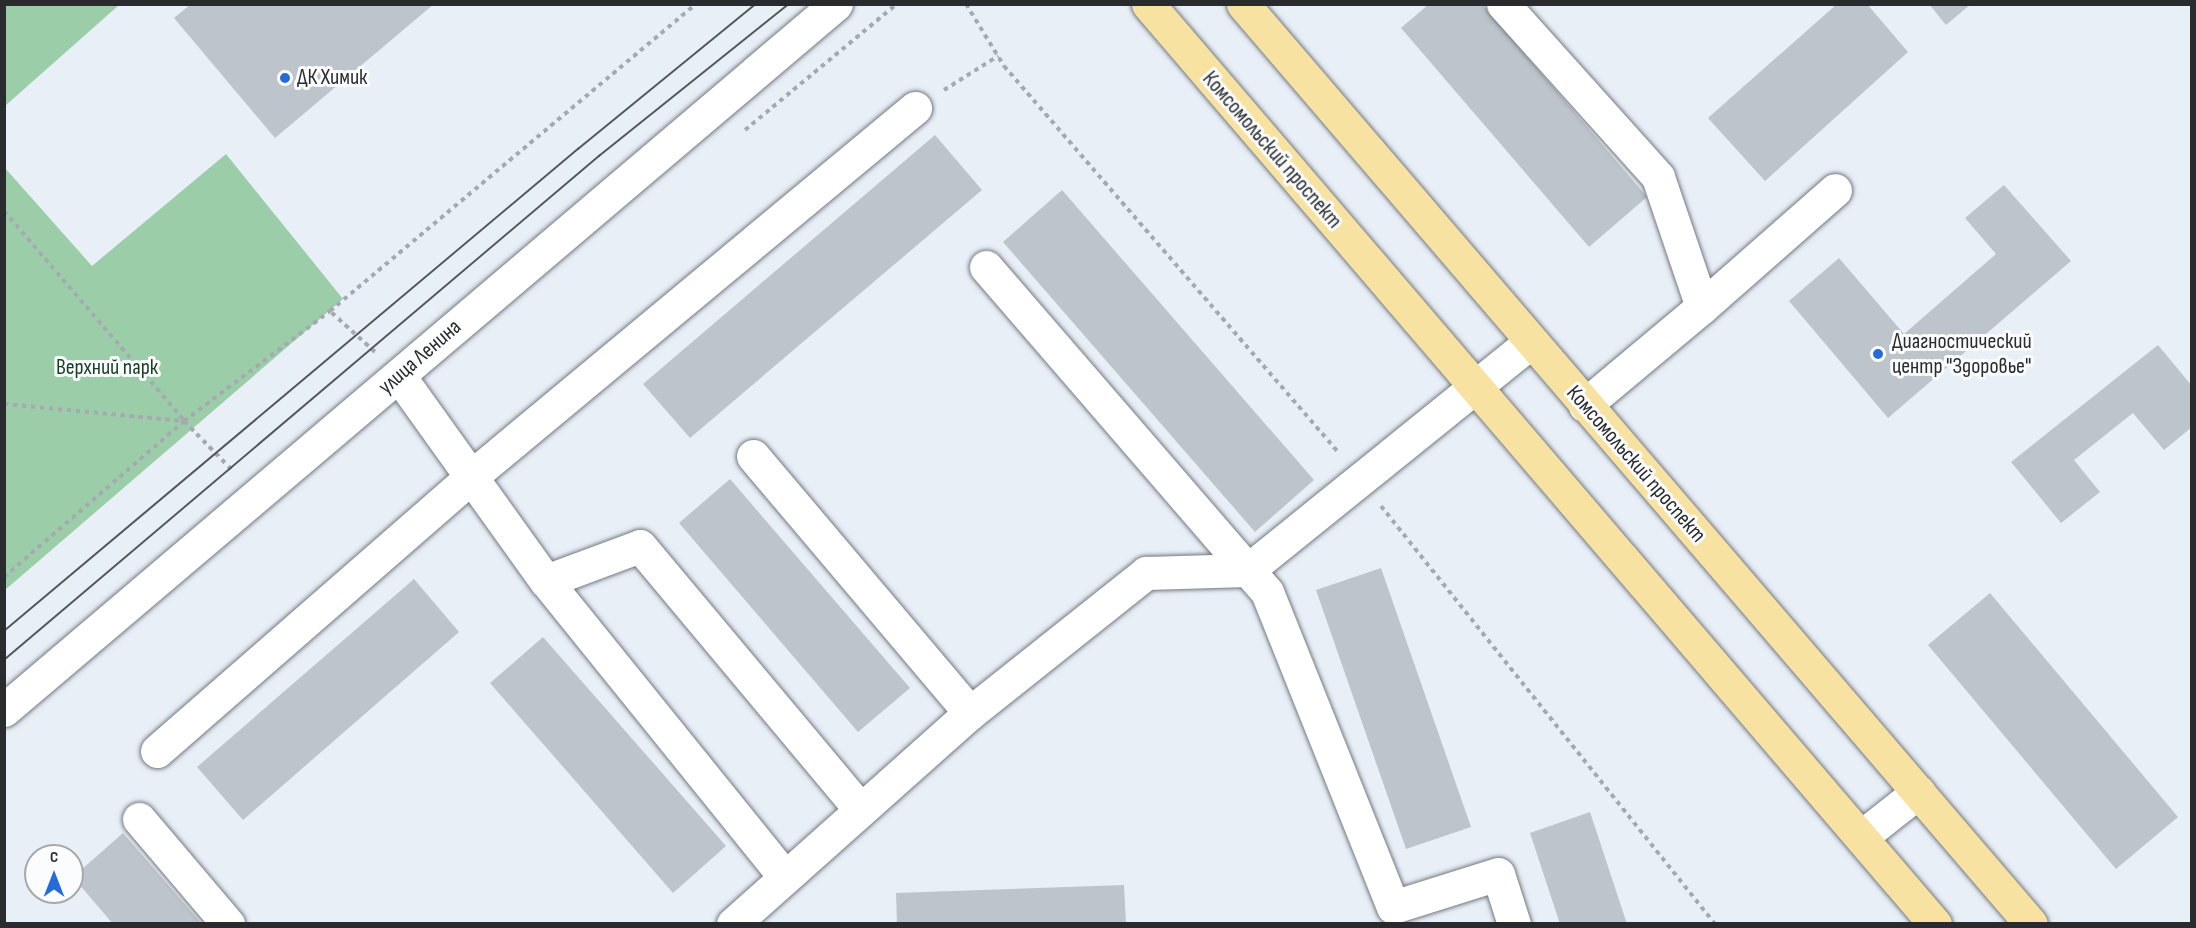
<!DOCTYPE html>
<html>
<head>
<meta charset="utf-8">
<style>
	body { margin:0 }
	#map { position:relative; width:2196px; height:928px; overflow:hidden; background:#e9eff7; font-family:"Sofia Sans Condensed",sans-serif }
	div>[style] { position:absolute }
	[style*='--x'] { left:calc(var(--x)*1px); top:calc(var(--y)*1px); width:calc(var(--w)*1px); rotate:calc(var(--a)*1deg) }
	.green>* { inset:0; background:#9bcea8 }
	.building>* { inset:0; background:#bdc4cb }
	.path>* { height:4px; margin-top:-2px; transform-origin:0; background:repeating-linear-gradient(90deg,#a5aab0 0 4.5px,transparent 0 9px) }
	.roads { filter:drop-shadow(0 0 2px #747a80) drop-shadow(0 0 2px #747a80) }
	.minor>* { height:33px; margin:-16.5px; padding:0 16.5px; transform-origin:16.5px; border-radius:16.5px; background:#fff }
	.major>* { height:33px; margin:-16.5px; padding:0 16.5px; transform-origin:16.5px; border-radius:16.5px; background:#f8e2a2 }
	.tram>* { height:1.5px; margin:-0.75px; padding:0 0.75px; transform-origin:0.75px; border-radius:0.75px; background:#54575b }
	.dots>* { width:16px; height:16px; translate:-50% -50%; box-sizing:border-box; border:3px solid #fbfcfd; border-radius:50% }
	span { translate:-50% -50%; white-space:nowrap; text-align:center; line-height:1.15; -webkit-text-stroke:6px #fbfcfd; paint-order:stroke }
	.poi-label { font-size:22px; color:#292b2e }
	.left { translate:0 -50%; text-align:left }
	.street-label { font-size:22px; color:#292b2e }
	.park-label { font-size:22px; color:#153f24 }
	.frame { position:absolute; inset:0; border:6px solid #292b2e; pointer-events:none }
	.north { position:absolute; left:24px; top:844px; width:60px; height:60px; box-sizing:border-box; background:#fbfcfd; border:2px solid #a7a8aa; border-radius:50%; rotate:0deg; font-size:16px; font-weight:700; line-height:24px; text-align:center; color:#292b2e }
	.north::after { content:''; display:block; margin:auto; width:21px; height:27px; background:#276bd8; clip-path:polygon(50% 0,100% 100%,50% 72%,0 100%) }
</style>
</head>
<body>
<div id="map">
	<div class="green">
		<div style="clip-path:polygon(5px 4px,119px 4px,119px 5px,5px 106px)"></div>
		<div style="clip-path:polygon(226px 154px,343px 299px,5px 590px,5px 168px,92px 266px)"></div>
	</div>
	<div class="building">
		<div style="clip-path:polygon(191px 4px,434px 4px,275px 138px,174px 18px)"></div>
		<div style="clip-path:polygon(1429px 4px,1482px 4px,1647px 197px,1589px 247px,1401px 28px)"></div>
		<div style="clip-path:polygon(1837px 4px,1867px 4px,1908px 52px,1765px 181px,1708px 118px)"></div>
		<div style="clip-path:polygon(1929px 4px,1971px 4px,1946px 25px)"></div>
		<div style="clip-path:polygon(935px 135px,982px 190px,690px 438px,643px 384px)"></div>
		<div style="clip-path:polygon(2004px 185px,2071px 261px,1888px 418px,1789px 301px,1839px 258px,1904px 334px,1996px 254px,1965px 218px)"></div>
		<div style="clip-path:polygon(1062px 190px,1314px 480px,1255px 532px,1003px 242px)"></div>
		<div style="clip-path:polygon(2158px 345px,2192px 386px,2192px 427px,2164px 450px,2133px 413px,2074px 460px,2100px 492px,2061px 523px,2011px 462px)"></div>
		<div style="clip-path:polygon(730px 479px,910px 688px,858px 732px,679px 523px)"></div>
		<div style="clip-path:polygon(1381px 568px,1471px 827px,1406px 849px,1316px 590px)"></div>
		<div style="clip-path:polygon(414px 579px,459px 632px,243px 820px,197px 767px)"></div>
		<div style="clip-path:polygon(1990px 593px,2178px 817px,2116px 869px,1928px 645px)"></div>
		<div style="clip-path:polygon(543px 637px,726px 846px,673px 893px,490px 683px)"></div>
		<div style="clip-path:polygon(1590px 812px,1627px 924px,1560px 924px,1530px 833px)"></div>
		<div style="clip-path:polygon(123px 833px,202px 924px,113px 924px,73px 877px)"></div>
		<div style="clip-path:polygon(1124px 885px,1126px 924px,897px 924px,896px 893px)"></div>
	</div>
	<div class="path">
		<div style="--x:966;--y:4;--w:73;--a:58.5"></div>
		<div style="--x:1004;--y:66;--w:512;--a:49.12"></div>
		<div style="--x:944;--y:90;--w:64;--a:-32.2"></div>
		<div style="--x:745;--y:130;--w:197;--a:-39.7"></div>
		<div style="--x:4;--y:211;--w:276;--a:49.3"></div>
		<div style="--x:375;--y:352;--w:61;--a:-137.7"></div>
		<div style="--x:330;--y:311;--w:478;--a:-40"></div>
		<div style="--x:4;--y:404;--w:181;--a:5.4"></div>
		<div style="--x:184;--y:421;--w:70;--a:45.6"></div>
		<div style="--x:1381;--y:506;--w:535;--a:51.37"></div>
		<div style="--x:4;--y:577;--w:238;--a:-40.9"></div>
		<div style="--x:184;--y:421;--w:183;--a:-37"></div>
	</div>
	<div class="roads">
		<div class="minor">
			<div style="--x:1503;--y:4;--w:232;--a:48.1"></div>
			<div style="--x:1658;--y:177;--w:137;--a:71.3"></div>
			<div style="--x:1702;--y:307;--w:153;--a:140.1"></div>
			<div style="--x:986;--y:267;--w:401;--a:49.2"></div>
			<div style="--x:1702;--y:307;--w:177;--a:-41.3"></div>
			<div style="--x:399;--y:376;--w:252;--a:54.4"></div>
			<div style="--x:546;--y:581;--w:379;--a:51.1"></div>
			<div style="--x:753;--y:456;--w:336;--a:49.8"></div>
			<div style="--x:546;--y:581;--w:100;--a:-20.4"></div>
			<div style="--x:640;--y:546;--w:343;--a:50.1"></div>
			<div style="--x:4;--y:710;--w:1091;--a:-40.32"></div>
			<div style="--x:157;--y:751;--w:418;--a:-41.1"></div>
			<div style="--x:472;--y:476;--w:576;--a:-39.72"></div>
			<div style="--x:139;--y:819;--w:138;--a:49.7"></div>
			<div style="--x:1861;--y:837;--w:73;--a:-38.3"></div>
			<div style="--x:733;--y:924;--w:317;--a:-41.7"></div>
			<div style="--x:970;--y:713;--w:225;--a:-38.5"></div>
			<div style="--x:1146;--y:573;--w:102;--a:-1.7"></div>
			<div style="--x:1514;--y:924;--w:52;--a:-107.7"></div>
			<div style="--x:1498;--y:874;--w:110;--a:162.6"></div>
			<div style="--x:1393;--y:907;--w:339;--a:-111.8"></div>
			<div style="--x:1267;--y:592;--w:29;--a:-131"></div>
			<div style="--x:1248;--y:570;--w:363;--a:-38.9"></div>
		</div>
		<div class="major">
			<div style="--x:1148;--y:4;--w:1211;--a:49.46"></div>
			<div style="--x:1243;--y:4;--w:1211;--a:49.42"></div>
		</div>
	</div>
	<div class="tram">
		<div style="--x:4;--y:631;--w:750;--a:-40.02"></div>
		<div style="--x:578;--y:149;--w:230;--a:-39.2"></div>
		<div style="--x:4;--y:660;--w:780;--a:-40.27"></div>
		<div style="--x:599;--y:156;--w:243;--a:-38.7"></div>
	</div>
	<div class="dots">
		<div style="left:285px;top:78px;background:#276bd8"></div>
		<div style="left:1878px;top:354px;background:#276bd8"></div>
	</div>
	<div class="poi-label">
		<span class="left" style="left:297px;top:78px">ДК Химик</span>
		<span class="left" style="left:1892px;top:354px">Диагностический<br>центр "Здоровье"</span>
	</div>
	<div class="street-label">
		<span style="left:1272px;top:150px;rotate:49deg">Комсомольский проспект</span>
		<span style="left:420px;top:357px;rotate:-41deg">улица Ленина</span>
		<span style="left:1636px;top:464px;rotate:49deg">Комсомольский проспект</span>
	</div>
	<div class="park-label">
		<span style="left:107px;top:368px">Верхний парк</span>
	</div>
	<div class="frame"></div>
	<div class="north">С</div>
</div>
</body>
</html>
